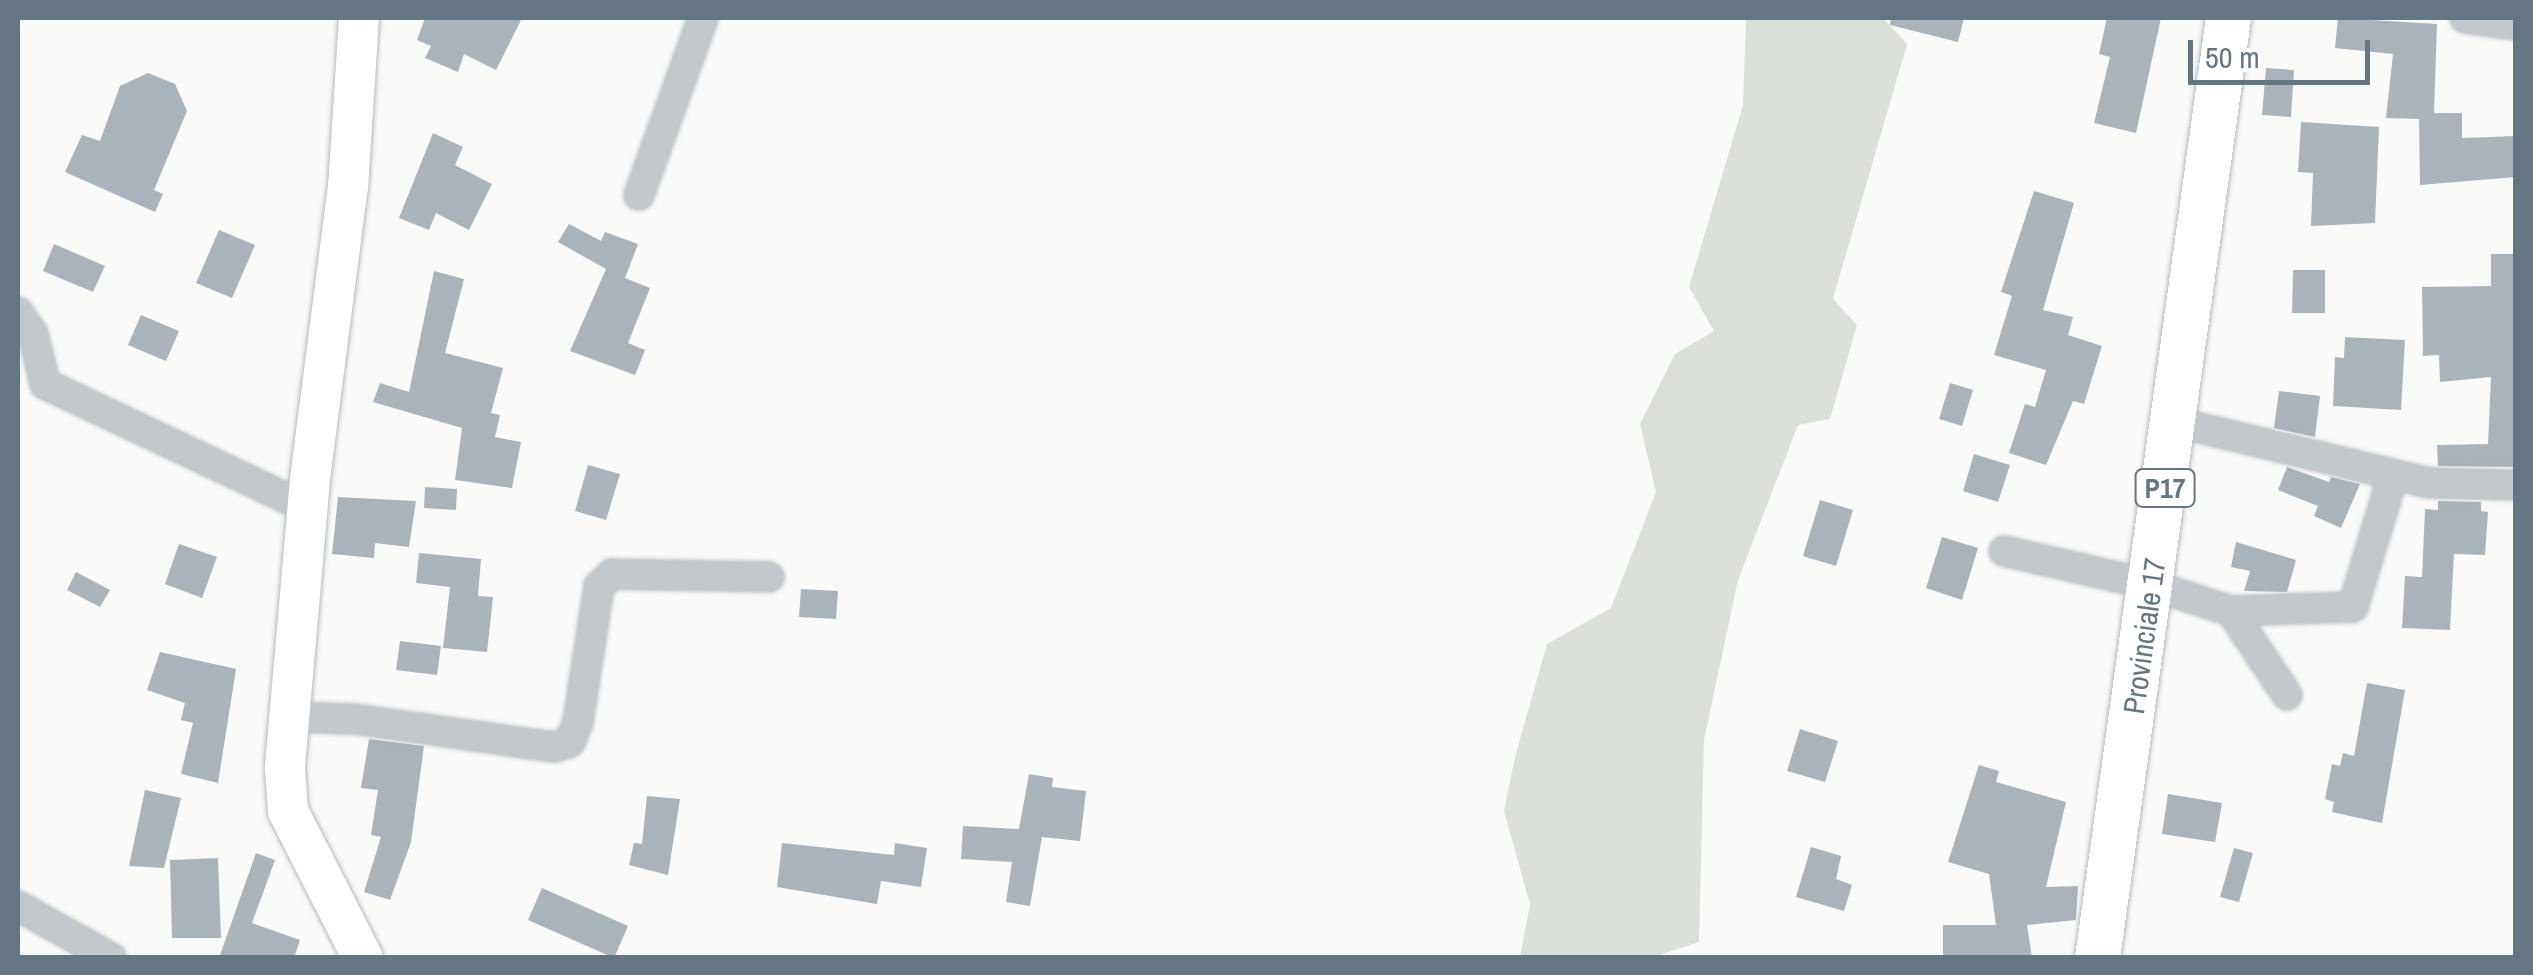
<!DOCTYPE html>
<html>
<head>
<meta charset="utf-8">
<style>
	body { margin:0 }
	#map { position:relative; width:2533px; height:975px; overflow:hidden; background:#fafaf8; font-family:"Archivo Narrow",sans-serif }
	div>[style] { position:absolute }
	[style*='--x'] { left:calc(var(--x)*1px); top:calc(var(--y)*1px); width:calc(var(--w)*1px); rotate:calc(var(--a)*1deg) }
	.green>* { inset:0; background:#dadfd7 }
	.building>* { inset:0; background:#aab3b9 }
	.roads { filter:drop-shadow(0 0 2px #b3babf) drop-shadow(0 0 2px #b3babf) }
	.street>* { height:28px; margin:-14px; padding:0 14px; transform-origin:14px; border-radius:14px; background:#c3c8cc }
	.secondary>* { height:40px; margin:-20px; padding:0 20px; transform-origin:20px; border-radius:20px; background:#fff }
	.primary>* { height:45px; margin:-22.5px; padding:0 22.5px; transform-origin:22.5px; border-radius:22.5px; background:#fff }
	span { translate:-50% -50%; white-space:nowrap; text-align:center; line-height:1.15; -webkit-text-stroke:10px #fff; paint-order:stroke }
	.shield-label span { padding:2px 8px; background:#fff; border:2px solid; border-radius:8px; -webkit-text-stroke-width:0 }
	.shield-label { font-size:28px; color:#657683; font-weight:700 }
	.street-label { font-size:30px; color:#657683 }
	.frame { position:absolute; inset:0; border:20px solid #657683; pointer-events:none }
	.scale { position:absolute; left:2188px; top:40px; width:182px; height:45px; box-sizing:border-box; border:5px solid #657683; border-top:0; padding-left:12px; font-size:30px; line-height:35px; white-space:nowrap; color:#657683; -webkit-text-stroke:8px #fff; paint-order:stroke }
</style>
</head>
<body>
<div id="map">
	<div class="green">
		<div style="clip-path:polygon(1746px 18px,1883px 18px,1907px 44px,1833px 299px,1857px 325px,1830px 419px,1798px 425px,1738px 580px,1704px 740px,1699px 942px,1653px 957px,1520px 957px,1530px 904px,1504px 811px,1515px 757px,1547px 644px,1611px 608px,1656px 492px,1640px 424px,1675px 354px,1714px 331px,1689px 287px,1743px 105px)"></div>
	</div>
	<div class="building">
		<div style="clip-path:polygon(425px 18px,522px 18px,496px 70px,464px 54px,458px 72px,425px 58px,431px 46px,417px 40px)"></div>
		<div style="clip-path:polygon(1891px 18px,1964px 18px,1958px 42px,1890px 25px)"></div>
		<div style="clip-path:polygon(2107px 18px,2161px 18px,2136px 133px,2094px 123px,2110px 57px,2099px 54px)"></div>
		<div style="clip-path:polygon(2338px 18px,2437px 24px,2434px 113px,2462px 113px,2462px 138px,2516px 136px,2516px 177px,2420px 185px,2419px 119px,2386px 118px,2393px 54px,2335px 48px)"></div>
		<div style="clip-path:polygon(2266px 68px,2294px 70px,2291px 117px,2262px 115px)"></div>
		<div style="clip-path:polygon(148px 73px,175px 84px,187px 111px,154px 190px,163px 194px,155px 212px,65px 172px,82px 135px,100px 141px,120px 86px)"></div>
		<div style="clip-path:polygon(2301px 122px,2379px 127px,2375px 223px,2311px 226px,2313px 173px,2298px 172px)"></div>
		<div style="clip-path:polygon(433px 133px,463px 147px,455px 165px,492px 184px,469px 230px,436px 213px,429px 230px,399px 218px)"></div>
		<div style="clip-path:polygon(2034px 191px,2074px 203px,2043px 310px,2073px 317px,2068px 335px,2102px 346px,2084px 404px,2073px 401px,2046px 465px,2009px 453px,2025px 404px,2035px 407px,2046px 370px,1994px 355px,2012px 296px,2001px 292px)"></div>
		<div style="clip-path:polygon(569px 224px,601px 241px,605px 232px,638px 244px,625px 278px,650px 288px,628px 343px,645px 350px,635px 375px,570px 351px,606px 269px,558px 242px)"></div>
		<div style="clip-path:polygon(219px 230px,255px 245px,232px 298px,196px 283px)"></div>
		<div style="clip-path:polygon(54px 244px,105px 266px,93px 292px,43px 271px)"></div>
		<div style="clip-path:polygon(2491px 254px,2516px 254px,2516px 467px,2438px 466px,2437px 445px,2488px 444px,2491px 377px,2440px 382px,2439px 355px,2423px 356px,2422px 287px,2491px 286px)"></div>
		<div style="clip-path:polygon(2293px 270px,2325px 270px,2325px 313px,2292px 313px)"></div>
		<div style="clip-path:polygon(434px 271px,464px 279px,445px 353px,503px 368px,491px 413px,500px 415px,495px 437px,521px 442px,512px 488px,455px 480px,462px 428px,373px 402px,380px 383px,409px 392px)"></div>
		<div style="clip-path:polygon(141px 315px,179px 331px,166px 361px,128px 345px)"></div>
		<div style="clip-path:polygon(2345px 337px,2405px 340px,2401px 410px,2333px 406px,2335px 357px,2344px 358px)"></div>
		<div style="clip-path:polygon(1950px 383px,1973px 390px,1962px 426px,1939px 419px)"></div>
		<div style="clip-path:polygon(2279px 391px,2320px 396px,2315px 437px,2274px 428px)"></div>
		<div style="clip-path:polygon(1974px 454px,2010px 465px,1998px 502px,1963px 491px)"></div>
		<div style="clip-path:polygon(588px 465px,620px 474px,606px 520px,575px 511px)"></div>
		<div style="clip-path:polygon(2287px 467px,2329px 482px,2331px 477px,2360px 484px,2341px 528px,2314px 516px,2318px 506px,2278px 490px)"></div>
		<div style="clip-path:polygon(425px 487px,457px 489px,456px 510px,424px 508px)"></div>
		<div style="clip-path:polygon(338px 497px,416px 501px,409px 547px,375px 543px,374px 558px,332px 554px)"></div>
		<div style="clip-path:polygon(1820px 500px,1853px 510px,1836px 566px,1803px 556px)"></div>
		<div style="clip-path:polygon(2438px 501px,2481px 502px,2481px 511px,2488px 512px,2485px 555px,2454px 554px,2450px 630px,2402px 628px,2405px 576px,2422px 577px,2425px 509px,2438px 510px)"></div>
		<div style="clip-path:polygon(1942px 537px,1978px 548px,1962px 600px,1926px 588px)"></div>
		<div style="clip-path:polygon(2236px 542px,2296px 560px,2287px 592px,2244px 591px,2250px 571px,2231px 567px)"></div>
		<div style="clip-path:polygon(179px 544px,217px 557px,202px 598px,165px 584px)"></div>
		<div style="clip-path:polygon(419px 553px,481px 559px,478px 596px,493px 597px,487px 652px,443px 648px,450px 587px,416px 583px)"></div>
		<div style="clip-path:polygon(76px 572px,110px 590px,100px 607px,67px 590px)"></div>
		<div style="clip-path:polygon(801px 589px,838px 591px,836px 619px,799px 617px)"></div>
		<div style="clip-path:polygon(400px 641px,441px 646px,437px 675px,396px 670px)"></div>
		<div style="clip-path:polygon(160px 652px,236px 669px,218px 783px,181px 774px,193px 723px,181px 720px,185px 703px,147px 690px)"></div>
		<div style="clip-path:polygon(2367px 683px,2405px 690px,2382px 823px,2332px 812px,2334px 802px,2325px 799px,2332px 764px,2340px 766px,2343px 753px,2354px 756px)"></div>
		<div style="clip-path:polygon(1800px 729px,1838px 741px,1825px 782px,1787px 771px)"></div>
		<div style="clip-path:polygon(369px 739px,424px 746px,411px 842px,390px 900px,364px 892px,381px 837px,371px 835px,378px 790px,361px 788px)"></div>
		<div style="clip-path:polygon(1979px 765px,1999px 771px,1996px 782px,2066px 802px,2046px 887px,2078px 886px,2076px 920px,2027px 925px,2032px 958px,1943px 958px,1943px 925px,1996px 925px,1989px 874px,1948px 862px)"></div>
		<div style="clip-path:polygon(1029px 774px,1053px 778px,1052px 787px,1086px 791px,1080px 841px,1042px 837px,1030px 906px,1006px 902px,1012px 862px,961px 859px,963px 826px,1019px 829px)"></div>
		<div style="clip-path:polygon(145px 790px,181px 798px,164px 868px,129px 866px)"></div>
		<div style="clip-path:polygon(2168px 794px,2222px 803px,2215px 842px,2162px 834px)"></div>
		<div style="clip-path:polygon(647px 796px,680px 799px,668px 875px,629px 865px,634px 843px,642px 844px)"></div>
		<div style="clip-path:polygon(782px 843px,894px 855px,895px 843px,927px 848px,921px 887px,881px 881px,877px 904px,777px 887px)"></div>
		<div style="clip-path:polygon(1811px 847px,1841px 856px,1836px 879px,1852px 885px,1844px 911px,1796px 897px)"></div>
		<div style="clip-path:polygon(2234px 848px,2253px 853px,2239px 902px,2220px 897px)"></div>
		<div style="clip-path:polygon(256px 853px,275px 860px,252px 923px,300px 940px,294px 958px,219px 958px)"></div>
		<div style="clip-path:polygon(218px 858px,221px 938px,172px 938px,170px 860px)"></div>
		<div style="clip-path:polygon(542px 888px,628px 926px,614px 958px,528px 920px)"></div>
	</div>
	<div class="roads">
		<div class="street">
			<div style="--x:2465;--y:18;--w:51;--a:7.8"></div>
			<div style="--x:639;--y:195;--w:188;--a:-70.1"></div>
			<div style="--x:18;--y:312;--w:27;--a:56"></div>
			<div style="--x:33;--y:334;--w:51;--a:76.5"></div>
			<div style="--x:45;--y:384;--w:290;--a:25.3"></div>
			<div style="--x:2175;--y:422;--w:262;--a:13.5"></div>
			<div style="--x:2430;--y:483;--w:86;--a:1.3"></div>
			<div style="--x:2004;--y:551;--w:151;--a:13"></div>
			<div style="--x:2151;--y:585;--w:84;--a:18"></div>
			<div style="--x:2231;--y:611;--w:101;--a:56.3"></div>
			<div style="--x:2231;--y:611;--w:122;--a:-1.9"></div>
			<div style="--x:2353;--y:607;--w:138;--a:-73.1"></div>
			<div style="--x:289;--y:717;--w:65;--a:1.8"></div>
			<div style="--x:354;--y:719;--w:202;--a:8"></div>
			<div style="--x:554;--y:747;--w:17;--a:-17"></div>
			<div style="--x:570;--y:742;--w:22;--a:-68"></div>
			<div style="--x:578;--y:722;--w:138;--a:-81.2"></div>
			<div style="--x:599;--y:586;--w:18;--a:-43"></div>
			<div style="--x:612;--y:574;--w:157;--a:1.1"></div>
			<div style="--x:18;--y:906;--w:107;--a:29.2"></div>
		</div>
		<div class="secondary">
			<div style="--x:359;--y:18;--w:168;--a:93.7"></div>
			<div style="--x:348;--y:186;--w:296;--a:97.4"></div>
			<div style="--x:310;--y:480;--w:289;--a:95"></div>
			<div style="--x:285;--y:768;--w:43;--a:86"></div>
			<div style="--x:288;--y:811;--w:165;--a:63"></div>
		</div>
		<div class="primary">
			<div style="--x:2097;--y:958;--w:949;--a:-82.07"></div>
		</div>
	</div>
	<div class="shield-label">
		<span style="left:2165px;top:488px">P17</span>
	</div>
	<div class="street-label">
		<span style="left:2144px;top:636px;rotate:-82deg">Provinciale 17</span>
	</div>
	<div class="frame"></div>
	<div class="scale">50 m</div>
</div>
</body>
</html>
